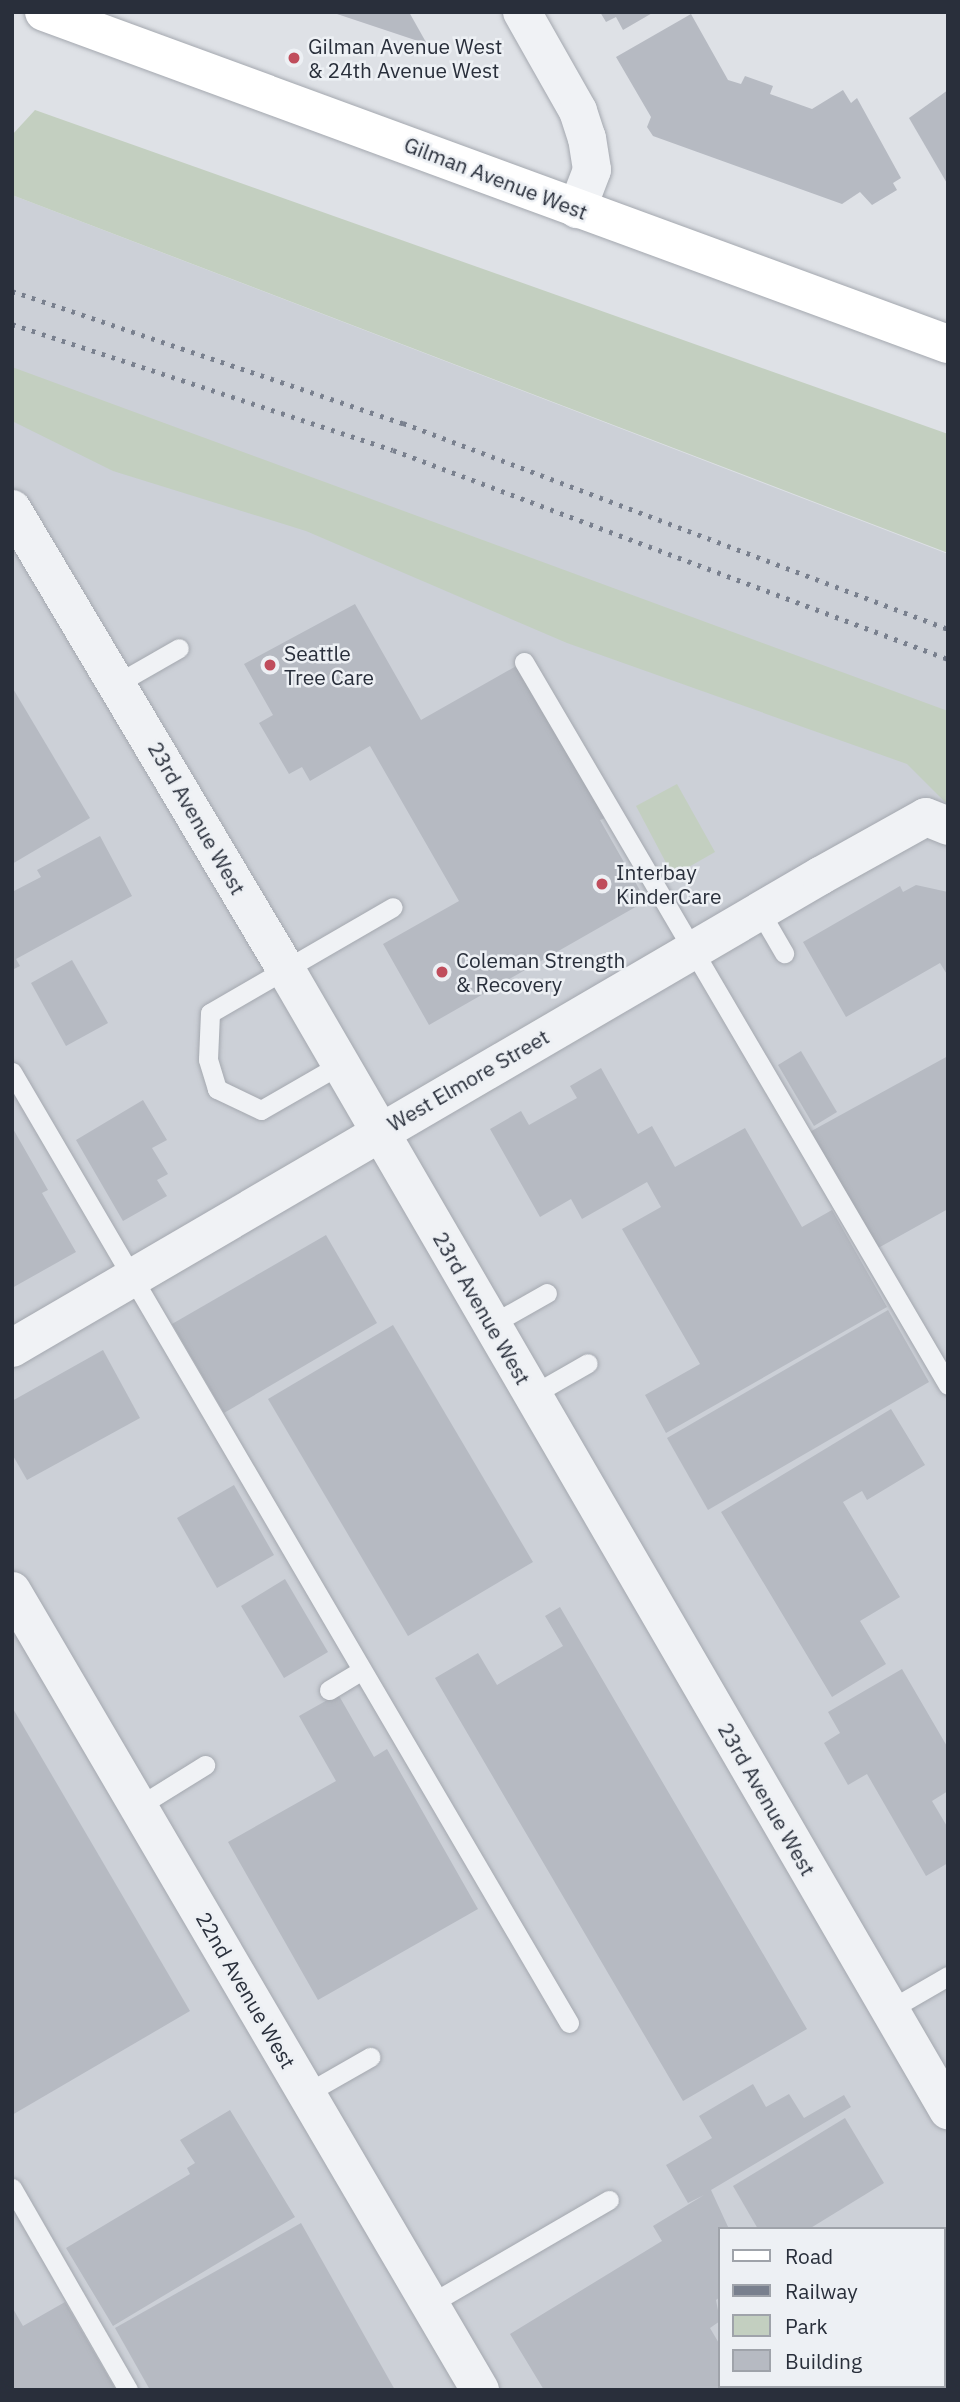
<!DOCTYPE html>
<html>
<head>
<meta charset="utf-8">
<style>
	body { margin:0 }
	#map { position:relative; width:960px; height:2402px; overflow:hidden; background:#dee1e6; font-family:"IBM Plex Sans",sans-serif }
	div>[style] { position:absolute }
	[style*='--x'] { left:calc(var(--x)*1px); top:calc(var(--y)*1px); width:calc(var(--w)*1px); rotate:calc(var(--a)*1deg) }
	.built>* { inset:0; background:#ccd0d7 }
	.green>* { inset:0; background:#c3cfc0 }
	.building>* { inset:0; background:#b6bac2 }
	.roads { filter:drop-shadow(0 0 2px #a4a8af) drop-shadow(0 0 2px #a4a8af) }
	.service>* { height:19px; margin:-9.5px; padding:0 9.5px; transform-origin:9.5px; border-radius:9.5px; background:#f0f2f5 }
	.minor>* { height:38px; margin:-19px; padding:0 19px; transform-origin:19px; border-radius:19px; background:#f0f2f5 }
	.secondary>* { height:38px; margin:-19px; padding:0 19px; transform-origin:19px; border-radius:19px; background:#fff }
	.rail>* { height:5px; margin-top:-2.5px; transform-origin:0; background:repeating-linear-gradient(90deg,#79808e 0 3.5px,transparent 0 10.5px) }
	.dots>* { width:19px; height:19px; translate:-50% -50%; box-sizing:border-box; border:4px solid #edf0f4; border-radius:50% }
	span { translate:-50% -50%; white-space:nowrap; text-align:center; line-height:1.15; -webkit-text-stroke:5px #edf0f4; paint-order:stroke }
	.poi-label { font-size:21px; color:#292f3b }
	.left { translate:0 -50%; text-align:left }
	.street-label { font-size:21px; color:#292f3b }
	.frame { position:absolute; inset:0; border:14px solid #292f3b; pointer-events:none }
	.legend { position:absolute; left:718px; top:2227px; width:228px; height:161px; box-sizing:border-box; background:#edf0f4; border:2px solid #9fa3aa; margin:0; padding:9px 12px; list-style:none; font-size:21px; color:#292f3b }
	.legend li { display:flex; align-items:center; gap:14px; height:35px }
	.legend b { width:35px; border:2px solid #9fa3aa }
</style>
</head>
<body>
<div id="map">
	<div class="built">
		<div style="clip-path:polygon(evenodd,12px 195px,948px 554px,948px 2390px,12px 2390px,12px 195px,720px 2229px,944px 2229px,944px 2386px,720px 2386px,720px 2229px)"></div>
	</div>
	<div class="green">
		<div style="clip-path:polygon(35px 110px,948px 434px,948px 553px,12px 195px,12px 135px)"></div>
		<div style="clip-path:polygon(12px 367px,948px 711px,948px 805px,907px 764px,567px 643px,306px 531px,113px 471px,12px 421px)"></div>
		<div style="clip-path:polygon(677px 784px,715px 852px,673px 876px,636px 806px)"></div>
	</div>
	<div class="building">
		<div style="clip-path:polygon(409px 12px,427px 44px,334px 13px,334px 12px)"></div>
		<div style="clip-path:polygon(600px 12px,654px 12px,623px 30px,616px 17px,606px 22px)"></div>
		<div style="clip-path:polygon(691px 14px,728px 80px,741px 84px,745px 76px,773px 86px,770px 94px,812px 109px,843px 90px,851px 103px,857px 98px,901px 178px,893px 183px,897px 190px,872px 205px,860px 192px,842px 204px,653px 136px,647px 127px,651px 117px,616px 57px)"></div>
		<div style="clip-path:polygon(948px 90px,948px 185px,909px 118px)"></div>
		<div style="clip-path:polygon(355px 604px,421px 720px,518px 665px,605px 818px,600px 820px,646px 901px,429px 1025px,383px 944px,459px 901px,370px 746px,310px 781px,302px 767px,289px 774px,259px 723px,273px 715px,244px 664px)"></div>
		<div style="clip-path:polygon(12px 687px,90px 818px,12px 864px)"></div>
		<div style="clip-path:polygon(100px 836px,132px 896px,16px 959px,20px 966px,12px 970px,12px 892px,41px 877px,37px 870px)"></div>
		<div style="clip-path:polygon(916px 885px,948px 892px,948px 976px,940px 963px,846px 1017px,803px 942px,900px 886px,903px 892px)"></div>
		<div style="clip-path:polygon(72px 960px,108px 1023px,66px 1046px,31px 983px)"></div>
		<div style="clip-path:polygon(801px 1051px,837px 1112px,814px 1126px,778px 1065px)"></div>
		<div style="clip-path:polygon(948px 1056px,948px 1209px,871px 1252px,806px 1134px)"></div>
		<div style="clip-path:polygon(601px 1068px,638px 1134px,652px 1126px,675px 1167px,745px 1128px,802px 1227px,832px 1210px,887px 1307px,666px 1433px,645px 1395px,700px 1364px,622px 1229px,661px 1207px,647px 1182px,582px 1219px,571px 1199px,540px 1217px,490px 1129px,521px 1111px,529px 1125px,577px 1098px,570px 1086px)"></div>
		<div style="clip-path:polygon(143px 1100px,167px 1140px,152px 1148px,168px 1174px,157px 1180px,167px 1196px,123px 1221px,76px 1140px)"></div>
		<div style="clip-path:polygon(12px 1127px,48px 1190px,42px 1193px,76px 1252px,12px 1288px)"></div>
		<div style="clip-path:polygon(326px 1235px,377px 1323px,224px 1413px,172px 1324px)"></div>
		<div style="clip-path:polygon(888px 1310px,929px 1382px,708px 1510px,667px 1438px)"></div>
		<div style="clip-path:polygon(393px 1325px,533px 1562px,408px 1636px,268px 1399px)"></div>
		<div style="clip-path:polygon(103px 1350px,140px 1418px,27px 1480px,12px 1454px,12px 1401px)"></div>
		<div style="clip-path:polygon(891px 1409px,925px 1465px,867px 1500px,862px 1491px,843px 1502px,900px 1597px,860px 1621px,886px 1664px,832px 1697px,721px 1512px)"></div>
		<div style="clip-path:polygon(234px 1485px,274px 1555px,217px 1588px,177px 1518px)"></div>
		<div style="clip-path:polygon(285px 1579px,328px 1652px,284px 1678px,241px 1606px)"></div>
		<div style="clip-path:polygon(560px 1607px,807px 2029px,683px 2101px,435px 1678px,478px 1653px,497px 1685px,563px 1646px,545px 1616px)"></div>
		<div style="clip-path:polygon(902px 1669px,948px 1748px,948px 1791px,932px 1801px,948px 1828px,948px 1863px,926px 1876px,867px 1774px,848px 1785px,824px 1743px,840px 1733px,828px 1712px)"></div>
		<div style="clip-path:polygon(338px 1694px,374px 1757px,387px 1749px,478px 1909px,318px 2000px,228px 1842px,336px 1781px,299px 1716px)"></div>
		<div style="clip-path:polygon(12px 1707px,190px 2011px,12px 2115px)"></div>
		<div style="clip-path:polygon(753px 2084px,766px 2107px,789px 2094px,804px 2118px,844px 2095px,851px 2107px,711px 2190px,729px 2229px,720px 2229px,720px 2297px,716px 2300px,720px 2321px,710px 2328px,720px 2345px,720px 2386px,748px 2390px,544px 2390px,510px 2334px,662px 2241px,653px 2226px,704px 2195px,688px 2203px,666px 2165px,712px 2138px,699px 2116px)"></div>
		<div style="clip-path:polygon(230px 2110px,295px 2217px,113px 2326px,66px 2248px,190px 2174px,187px 2168px,195px 2163px,180px 2140px)"></div>
		<div style="clip-path:polygon(845px 2118px,884px 2183px,809px 2229px,758px 2229px,733px 2186px)"></div>
		<div style="clip-path:polygon(301px 2223px,395px 2390px,150px 2390px,115px 2328px)"></div>
		<div style="clip-path:polygon(944px 2288px,948px 2390px,793px 2390px,791px 2386px,944px 2386px)"></div>
		<div style="clip-path:polygon(65px 2302px,116px 2390px,12px 2390px,12px 2307px,23px 2326px)"></div>
	</div>
	<div class="roads">
		<div class="service">
			<div style="--x:524;--y:662;--w:838;--a:59.61"></div>
			<div style="--x:118;--y:683;--w:70;--a:-29.8"></div>
			<div style="--x:759;--y:910;--w:50;--a:59.8"></div>
			<div style="--x:341;--y:1064;--w:92;--a:150.1"></div>
			<div style="--x:261;--y:1110;--w:49;--a:-154.5"></div>
			<div style="--x:217;--y:1089;--w:31;--a:-107"></div>
			<div style="--x:208;--y:1059;--w:46;--a:-87.5"></div>
			<div style="--x:210;--y:1013;--w:211;--a:-30.1"></div>
			<div style="--x:12;--y:1072;--w:1102;--a:59.64"></div>
			<div style="--x:492;--y:1324;--w:63;--a:-29.4"></div>
			<div style="--x:532;--y:1395;--w:64;--a:-29.7"></div>
			<div style="--x:329;--y:1690;--w:37;--a:-31"></div>
			<div style="--x:139;--y:1806;--w:78;--a:-31.8"></div>
			<div style="--x:889;--y:2010;--w:68;--a:-30"></div>
			<div style="--x:307;--y:2093;--w:73;--a:-29.7"></div>
			<div style="--x:12;--y:2188;--w:233;--a:60.1"></div>
			<div style="--x:430;--y:2304;--w:207;--a:-30.2"></div>
			<div style="--x:777;--y:2386;--w:4;--a:63"></div>
		</div>
		<div class="minor">
			<div style="--x:522;--y:12;--w:114;--a:60.5"></div>
			<div style="--x:578;--y:111;--w:28;--a:72"></div>
			<div style="--x:587;--y:138;--w:32;--a:81"></div>
			<div style="--x:592;--y:170;--w:42;--a:111"></div>
			<div style="--x:12;--y:509;--w:534;--a:59.26"></div>
			<div style="--x:285;--y:968;--w:1321;--a:59.86"></div>
			<div style="--x:12;--y:1348;--w:936;--a:-30.29"></div>
			<div style="--x:820;--y:876;--w:121;--a:-29.1"></div>
			<div style="--x:926;--y:817;--w:24;--a:22"></div>
			<div style="--x:12;--y:1591;--w:926;--a:59.64"></div>
		</div>
		<div class="secondary">
			<div style="--x:44;--y:12;--w:963;--a:20.17"></div>
		</div>
	</div>
	<div class="rail">
		<div style="--x:12;--y:291;--w:413;--a:18.7"></div>
		<div style="--x:403;--y:423;--w:583;--a:20.71"></div>
		<div style="--x:12;--y:324;--w:401;--a:18.3"></div>
		<div style="--x:393;--y:450;--w:593;--a:20.64"></div>
	</div>
	<div class="dots">
		<div style="left:294px;top:58px;background:#c04d5c"></div>
		<div style="left:270px;top:665px;background:#c04d5c"></div>
		<div style="left:602px;top:884px;background:#c04d5c"></div>
		<div style="left:442px;top:972px;background:#c04d5c"></div>
	</div>
	<div class="poi-label">
		<span class="left" style="left:308px;top:58px">Gilman Avenue West<br>&amp; 24th Avenue West</span>
		<span class="left" style="left:284px;top:665px">Seattle<br>Tree Care</span>
		<span class="left" style="left:616px;top:884px">Interbay<br>KinderCare</span>
		<span class="left" style="left:456px;top:972px">Coleman Strength<br>&amp; Recovery</span>
	</div>
	<div class="street-label">
		<span style="left:496px;top:178px;rotate:21deg">Gilman Avenue West</span>
		<span style="left:197px;top:818px;rotate:60deg">23rd Avenue West</span>
		<span style="left:468px;top:1080px;rotate:-30deg">West Elmore Street</span>
		<span style="left:482px;top:1308px;rotate:60deg">23rd Avenue West</span>
		<span style="left:767px;top:1799px;rotate:60deg">23rd Avenue West</span>
		<span style="left:246px;top:1990px;rotate:60deg">22nd Avenue West</span>
	</div>
	<div class="frame"></div>
	<ul class="legend">
	<li><b style="height:9px;background:#fff"></b>Road</li>
	<li><b style="height:9px;background:#79808e"></b>Railway</li>
	<li><b style="height:19px;background:#c3cfc0"></b>Park</li>
	<li><b style="height:19px;background:#b6bac2"></b>Building</li>
	</ul>
</div>
</body>
</html>
